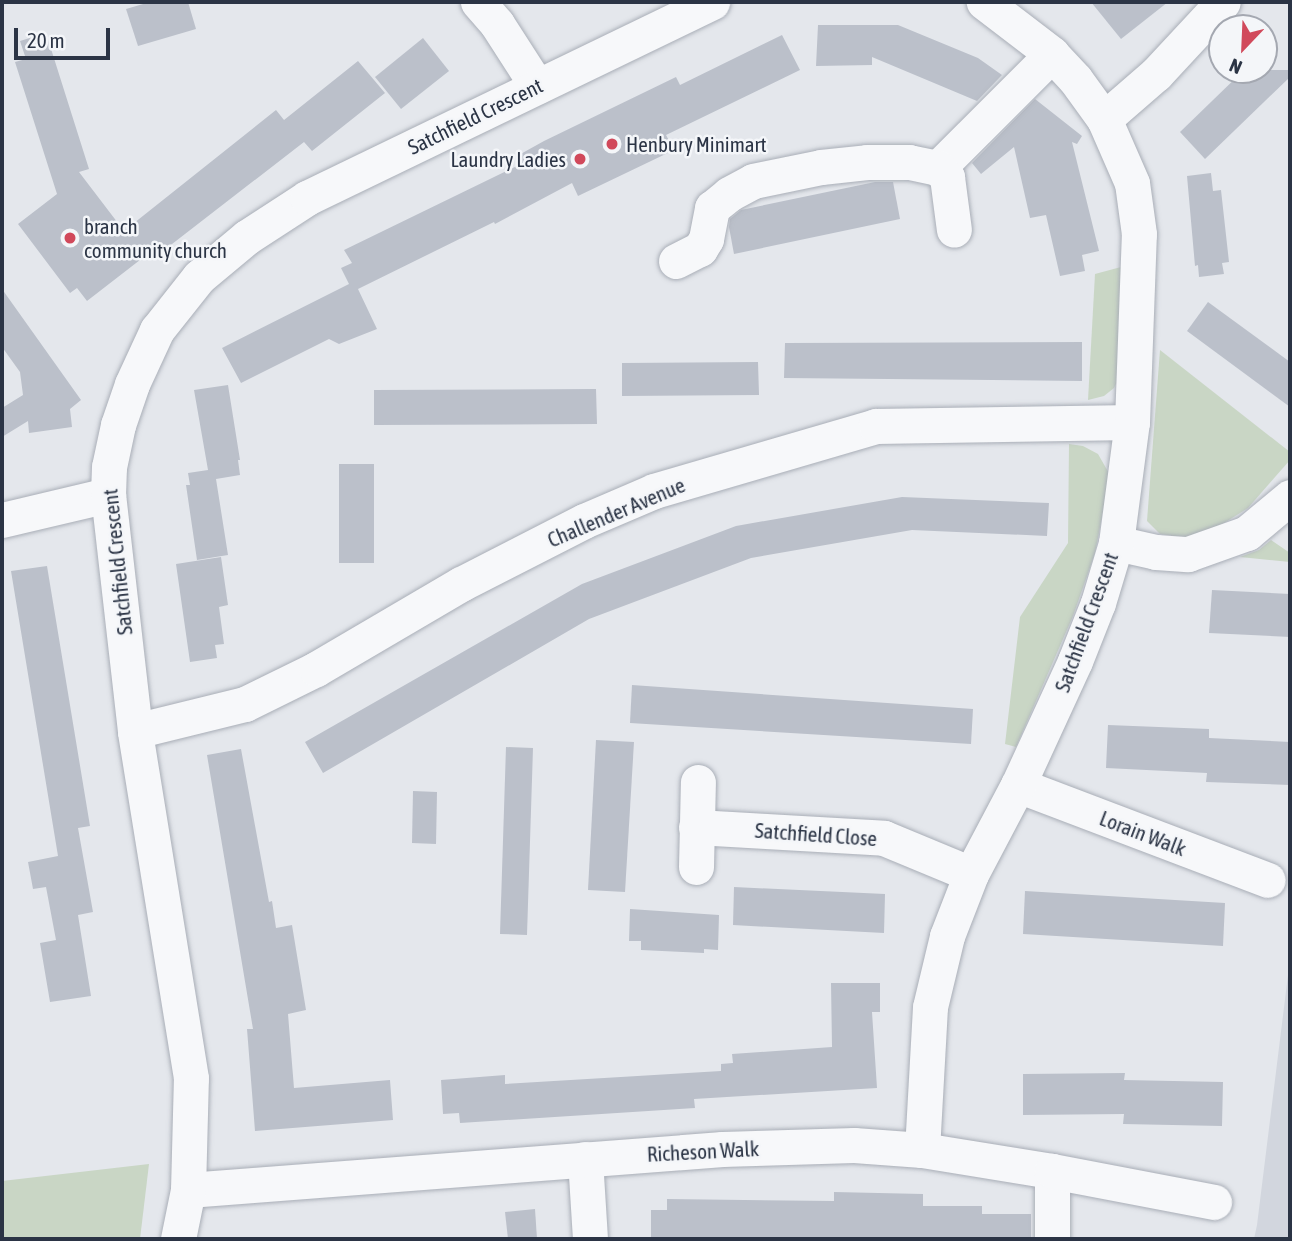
<!DOCTYPE html>
<html>
<head>
<meta charset="utf-8">
<style>
	body { margin:0 }
	#map { position:relative; width:1292px; height:1241px; overflow:hidden; background:#e4e7ec; font-family:"Asap Condensed",sans-serif }
	div>[style] { position:absolute }
	[style*='--x'] { left:calc(var(--x)*1px); top:calc(var(--y)*1px); width:calc(var(--w)*1px); rotate:calc(var(--a)*1deg) }
	.built>* { inset:0; background:#d2d6de }
	.green>* { inset:0; background:#c9d6c5 }
	.building>* { inset:0; background:#bbc0ca }
	.roads { filter:drop-shadow(0 0 2px #a9aeb7) drop-shadow(0 0 2px #a9aeb7) }
	.street>* { height:35px; margin:-17.5px; padding:0 17.5px; transform-origin:17.5px; border-radius:17.5px; background:#f7f8fa }
	.dots>* { width:19px; height:19px; translate:-50% -50%; box-sizing:border-box; border:4px solid #f4f6f9; border-radius:50% }
	span { translate:-50% -50%; white-space:nowrap; text-align:center; line-height:1.15; -webkit-text-stroke:5px #f4f6f9; paint-order:stroke }
	.street-label { font-size:21px; color:#2b3445 }
	.poi-label { font-size:21px; color:#2b3445 }
	.left { translate:0 -50%; text-align:left }
	.right { translate:-100% -50%; text-align:right }
	.frame { position:absolute; inset:0; border:4px solid #2b3445; pointer-events:none }
	.north { position:absolute; left:1208px; top:14px; width:70px; height:70px; box-sizing:border-box; background:#f4f6f9; border:2px solid #a4a8b1; border-radius:50%; rotate:203deg; font-size:19px; font-weight:700; line-height:28px; text-align:center; color:#2b3445 }
	.north::after { content:''; display:block; margin:auto; width:24px; height:32px; background:#d1495b; clip-path:polygon(50% 0,100% 100%,50% 72%,0 100%) }
	.scale { position:absolute; left:14px; top:28px; width:96px; height:32px; box-sizing:border-box; border:4px solid #2b3445; border-top:0; padding-left:9px; font-size:21px; line-height:24px; white-space:nowrap; color:#2b3445; -webkit-text-stroke:5px #f4f6f9; paint-order:stroke }
</style>
</head>
<body>
<div id="map">
	<div class="built">
		<div style="clip-path:polygon(1290px 959px,1290px 1239px,1254px 1239px,1257px 1225px)"></div>
	</div>
	<div class="green">
		<div style="clip-path:polygon(1121px 267px,1121px 374px,1114px 388px,1104px 396px,1088px 400px,1095px 274px)"></div>
		<div style="clip-path:polygon(1160px 350px,1290px 452px,1290px 460px,1248px 508px,1213px 530px,1186px 538px,1160px 534px,1147px 521px)"></div>
		<div style="clip-path:polygon(1069px 444px,1083px 446px,1098px 454px,1110px 475px,1095px 553px,1073px 616px,1016px 747px,1005px 744px,1020px 617px,1068px 543px)"></div>
		<div style="clip-path:polygon(1271px 540px,1290px 553px,1290px 562px,1240px 557px,1259px 550px)"></div>
		<div style="clip-path:polygon(149px 1164px,140px 1239px,2px 1239px,2px 1181px)"></div>
	</div>
	<div class="building">
		<div style="clip-path:polygon(150px 2px,188px 2px,196px 29px,138px 46px,126px 9px)"></div>
		<div style="clip-path:polygon(1091px 2px,1168px 2px,1121px 39px)"></div>
		<div style="clip-path:polygon(818px 25px,898px 25px,978px 58px,1002px 75px,977px 101px,872px 57px,872px 65px,816px 66px)"></div>
		<div style="clip-path:polygon(46px 33px,89px 169px,79px 172px,124px 231px,276px 110px,284px 120px,358px 61px,385px 93px,312px 151px,304px 142px,154px 258px,149px 253px,87px 301px,77px 288px,70px 293px,18px 224px,57px 194px,15px 62px,26px 59px,20px 41px)"></div>
		<div style="clip-path:polygon(782px 35px,800px 70px,666px 135px,674px 150px,578px 196px,572px 183px,495px 224px,494px 222px,358px 289px,377px 329px,339px 344px,329px 339px,241px 383px,222px 348px,349px 284px,341px 268px,352px 263px,344px 250px,521px 164px,517px 156px,544px 141px,676px 77px,680px 85px)"></div>
		<div style="clip-path:polygon(423px 38px,449px 71px,401px 109px,375px 77px)"></div>
		<div style="clip-path:polygon(1244px 70px,1290px 70px,1290px 77px,1205px 159px,1180px 132px)"></div>
		<div style="clip-path:polygon(1035px 99px,1082px 136px,1077px 144px,1072px 142px,1099px 251px,1082px 255px,1085px 271px,1060px 276px,1046px 215px,1030px 218px,1014px 147px,981px 174px,972px 163px)"></div>
		<div style="clip-path:polygon(1211px 173px,1213px 191px,1221px 190px,1229px 262px,1222px 263px,1224px 274px,1199px 277px,1198px 265px,1195px 266px,1187px 176px)"></div>
		<div style="clip-path:polygon(875px 182px,893px 182px,900px 219px,734px 254px,729px 227px,730px 219px,741px 210px)"></div>
		<div style="clip-path:polygon(2px 289px,81px 400px,70px 409px,72px 427px,29px 433px,28px 421px,2px 437px,2px 408px,23px 395px,20px 372px,2px 347px)"></div>
		<div style="clip-path:polygon(1208px 302px,1290px 362px,1290px 407px,1187px 331px)"></div>
		<div style="clip-path:polygon(1082px 342px,1082px 381px,784px 378px,785px 343px)"></div>
		<div style="clip-path:polygon(758px 362px,759px 395px,622px 396px,622px 363px)"></div>
		<div style="clip-path:polygon(228px 385px,240px 460px,238px 460px,240px 475px,216px 479px,228px 555px,197px 560px,186px 485px,190px 485px,188px 473px,208px 470px,194px 390px)"></div>
		<div style="clip-path:polygon(596px 389px,597px 424px,374px 425px,374px 390px)"></div>
		<div style="clip-path:polygon(339px 464px,374px 464px,374px 563px,339px 563px)"></div>
		<div style="clip-path:polygon(902px 497px,1049px 503px,1047px 536px,912px 530px,751px 558px,589px 619px,323px 773px,305px 742px,582px 584px,736px 526px)"></div>
		<div style="clip-path:polygon(221px 557px,228px 605px,219px 607px,224px 644px,215px 645px,217px 658px,190px 662px,176px 564px)"></div>
		<div style="clip-path:polygon(47px 566px,90px 826px,78px 828px,93px 912px,78px 915px,91px 996px,50px 1002px,40px 943px,56px 940px,46px 887px,33px 889px,28px 862px,58px 856px,11px 571px)"></div>
		<div style="clip-path:polygon(1212px 590px,1290px 594px,1290px 637px,1209px 633px)"></div>
		<div style="clip-path:polygon(632px 685px,973px 709px,971px 744px,630px 723px)"></div>
		<div style="clip-path:polygon(1108px 725px,1209px 729px,1209px 738px,1290px 742px,1290px 785px,1206px 782px,1207px 773px,1106px 768px)"></div>
		<div style="clip-path:polygon(596px 740px,634px 742px,625px 892px,588px 890px)"></div>
		<div style="clip-path:polygon(506px 747px,533px 748px,527px 935px,500px 934px)"></div>
		<div style="clip-path:polygon(241px 749px,269px 902px,272px 901px,276px 928px,292px 925px,306px 1010px,288px 1014px,294px 1088px,390px 1080px,393px 1120px,255px 1131px,247px 1029px,253px 1029px,207px 755px)"></div>
		<div style="clip-path:polygon(413px 791px,437px 792px,436px 844px,412px 843px)"></div>
		<div style="clip-path:polygon(734px 887px,885px 894px,884px 933px,733px 925px)"></div>
		<div style="clip-path:polygon(1025px 891px,1225px 903px,1223px 946px,1023px 934px)"></div>
		<div style="clip-path:polygon(630px 909px,719px 915px,718px 950px,704px 949px,704px 953px,641px 950px,641px 941px,629px 941px)"></div>
		<div style="clip-path:polygon(831px 983px,880px 983px,880px 1012px,872px 1012px,877px 1088px,694px 1099px,695px 1108px,460px 1123px,459px 1113px,443px 1114px,441px 1080px,505px 1075px,505px 1084px,721px 1071px,721px 1064px,733px 1063px,732px 1054px,832px 1047px)"></div>
		<div style="clip-path:polygon(1125px 1073px,1124px 1080px,1223px 1082px,1222px 1126px,1123px 1124px,1124px 1114px,1023px 1115px,1023px 1074px)"></div>
		<div style="clip-path:polygon(834px 1192px,923px 1194px,923px 1206px,982px 1206px,982px 1214px,1031px 1214px,1031px 1239px,651px 1239px,651px 1210px,667px 1210px,667px 1199px,834px 1201px)"></div>
		<div style="clip-path:polygon(535px 1209px,537px 1239px,508px 1239px,505px 1212px)"></div>
	</div>
	<div class="roads">
		<div class="street">
			<div style="--x:478;--y:2;--w:29;--a:49"></div>
			<div style="--x:497;--y:24;--w:74;--a:57.2"></div>
			<div style="--x:1104;--y:119;--w:69;--a:-40.9"></div>
			<div style="--x:1156;--y:74;--w:98;--a:-47.1"></div>
			<div style="--x:938;--y:168;--w:161;--a:-45"></div>
			<div style="--x:676;--y:261;--w:27;--a:-27"></div>
			<div style="--x:700;--y:249;--w:12;--a:-59"></div>
			<div style="--x:706;--y:239;--w:32;--a:-79"></div>
			<div style="--x:712;--y:208;--w:22;--a:-39"></div>
			<div style="--x:729;--y:194;--w:27;--a:-28"></div>
			<div style="--x:753;--y:181;--w:69;--a:-11.6"></div>
			<div style="--x:821;--y:167;--w:46;--a:-6.2"></div>
			<div style="--x:867;--y:162;--w:42;--a:0"></div>
			<div style="--x:909;--y:162;--w:30;--a:12"></div>
			<div style="--x:938;--y:168;--w:13;--a:45"></div>
			<div style="--x:947;--y:177;--w:53;--a:82.5"></div>
			<div style="--x:2;--y:520;--w:109;--a:-13.3"></div>
			<div style="--x:1116;--y:543;--w:41;--a:12.7"></div>
			<div style="--x:1156;--y:552;--w:32;--a:4"></div>
			<div style="--x:1188;--y:554;--w:63;--a:-19.6"></div>
			<div style="--x:1247;--y:533;--w:56;--a:-39.9"></div>
			<div style="--x:135;--y:731;--w:113;--a:-13.8"></div>
			<div style="--x:245;--y:704;--w:79;--a:-26.2"></div>
			<div style="--x:316;--y:669;--w:168;--a:-30.4"></div>
			<div style="--x:461;--y:584;--w:138;--a:-27.1"></div>
			<div style="--x:584;--y:521;--w:76;--a:-23.2"></div>
			<div style="--x:654;--y:491;--w:231;--a:-16.3"></div>
			<div style="--x:876;--y:426;--w:256;--a:-0.9"></div>
			<div style="--x:1018;--y:785;--w:267;--a:20.8"></div>
			<div style="--x:696;--y:827;--w:188;--a:3.3"></div>
			<div style="--x:884;--y:838;--w:94;--a:22.5"></div>
			<div style="--x:696;--y:867;--w:85;--a:-88.7"></div>
			<div style="--x:922;--y:1150;--w:143;--a:-86.8"></div>
			<div style="--x:930;--y:1007;--w:73;--a:-76.5"></div>
			<div style="--x:947;--y:936;--w:66;--a:-68.8"></div>
			<div style="--x:971;--y:874;--w:101;--a:-62.2"></div>
			<div style="--x:1018;--y:785;--w:136;--a:-65.3"></div>
			<div style="--x:1075;--y:661;--w:62;--a:-68.4"></div>
			<div style="--x:1098;--y:603;--w:63;--a:-73.3"></div>
			<div style="--x:1116;--y:543;--w:122;--a:-82.5"></div>
			<div style="--x:1132;--y:422;--w:188;--a:-87.9"></div>
			<div style="--x:1139;--y:234;--w:51;--a:-97.8"></div>
			<div style="--x:1132;--y:183;--w:70;--a:-113.6"></div>
			<div style="--x:1104;--y:119;--w:49;--a:-125.9"></div>
			<div style="--x:1075;--y:79;--w:34;--a:-133"></div>
			<div style="--x:1052;--y:54;--w:86;--a:-142.6"></div>
			<div style="--x:585;--y:1159;--w:80;--a:86.4"></div>
			<div style="--x:1052;--y:1171;--w:68;--a:90"></div>
			<div style="--x:188;--y:1190;--w:536;--a:-4.39"></div>
			<div style="--x:722;--y:1149;--w:132;--a:-1.7"></div>
			<div style="--x:854;--y:1145;--w:68;--a:4.2"></div>
			<div style="--x:922;--y:1150;--w:132;--a:9.2"></div>
			<div style="--x:1052;--y:1171;--w:165;--a:10.8"></div>
			<div style="--x:178;--y:1239;--w:50;--a:-78.5"></div>
			<div style="--x:188;--y:1190;--w:112;--a:-88.5"></div>
			<div style="--x:191;--y:1078;--w:351;--a:-99.2"></div>
			<div style="--x:135;--y:731;--w:238;--a:-96.5"></div>
			<div style="--x:108;--y:495;--w:28;--a:-88"></div>
			<div style="--x:109;--y:467;--w:43;--a:-77.9"></div>
			<div style="--x:118;--y:425;--w:43;--a:-71.1"></div>
			<div style="--x:132;--y:384;--w:60;--a:-65.2"></div>
			<div style="--x:157;--y:330;--w:68;--a:-51.6"></div>
			<div style="--x:199;--y:277;--w:62;--a:-39.8"></div>
			<div style="--x:247;--y:237;--w:72;--a:-33"></div>
			<div style="--x:307;--y:198;--w:450;--a:-25.8"></div>
		</div>
	</div>
	<div class="dots">
		<div style="left:612px;top:144px;background:#d1495b"></div>
		<div style="left:580px;top:159px;background:#d1495b"></div>
		<div style="left:70px;top:238px;background:#d1495b"></div>
	</div>
	<div class="street-label">
		<span style="left:475px;top:116px;rotate:-26deg">Satchfield Crescent</span>
		<span style="left:616px;top:512px;rotate:-23deg">Challender Avenue</span>
		<span style="left:117px;top:562px;rotate:-96deg">Satchfield Crescent</span>
		<span style="left:1086px;top:622px;rotate:-70deg">Satchfield Crescent</span>
		<span style="left:1143px;top:833px;rotate:21deg">Lorain Walk</span>
		<span style="left:816px;top:834px;rotate:4deg">Satchfield Close</span>
		<span style="left:703px;top:1151px;rotate:-3deg">Richeson Walk</span>
	</div>
	<div class="poi-label">
		<span class="left" style="left:626px;top:144px">Henbury Minimart</span>
		<span class="right" style="left:566px;top:159px">Laundry Ladies</span>
		<span class="left" style="left:84px;top:238px">branch<br>community church</span>
	</div>
	<div class="frame"></div>
	<div class="north">N</div>
	<div class="scale">20 m</div>
</div>
</body>
</html>
